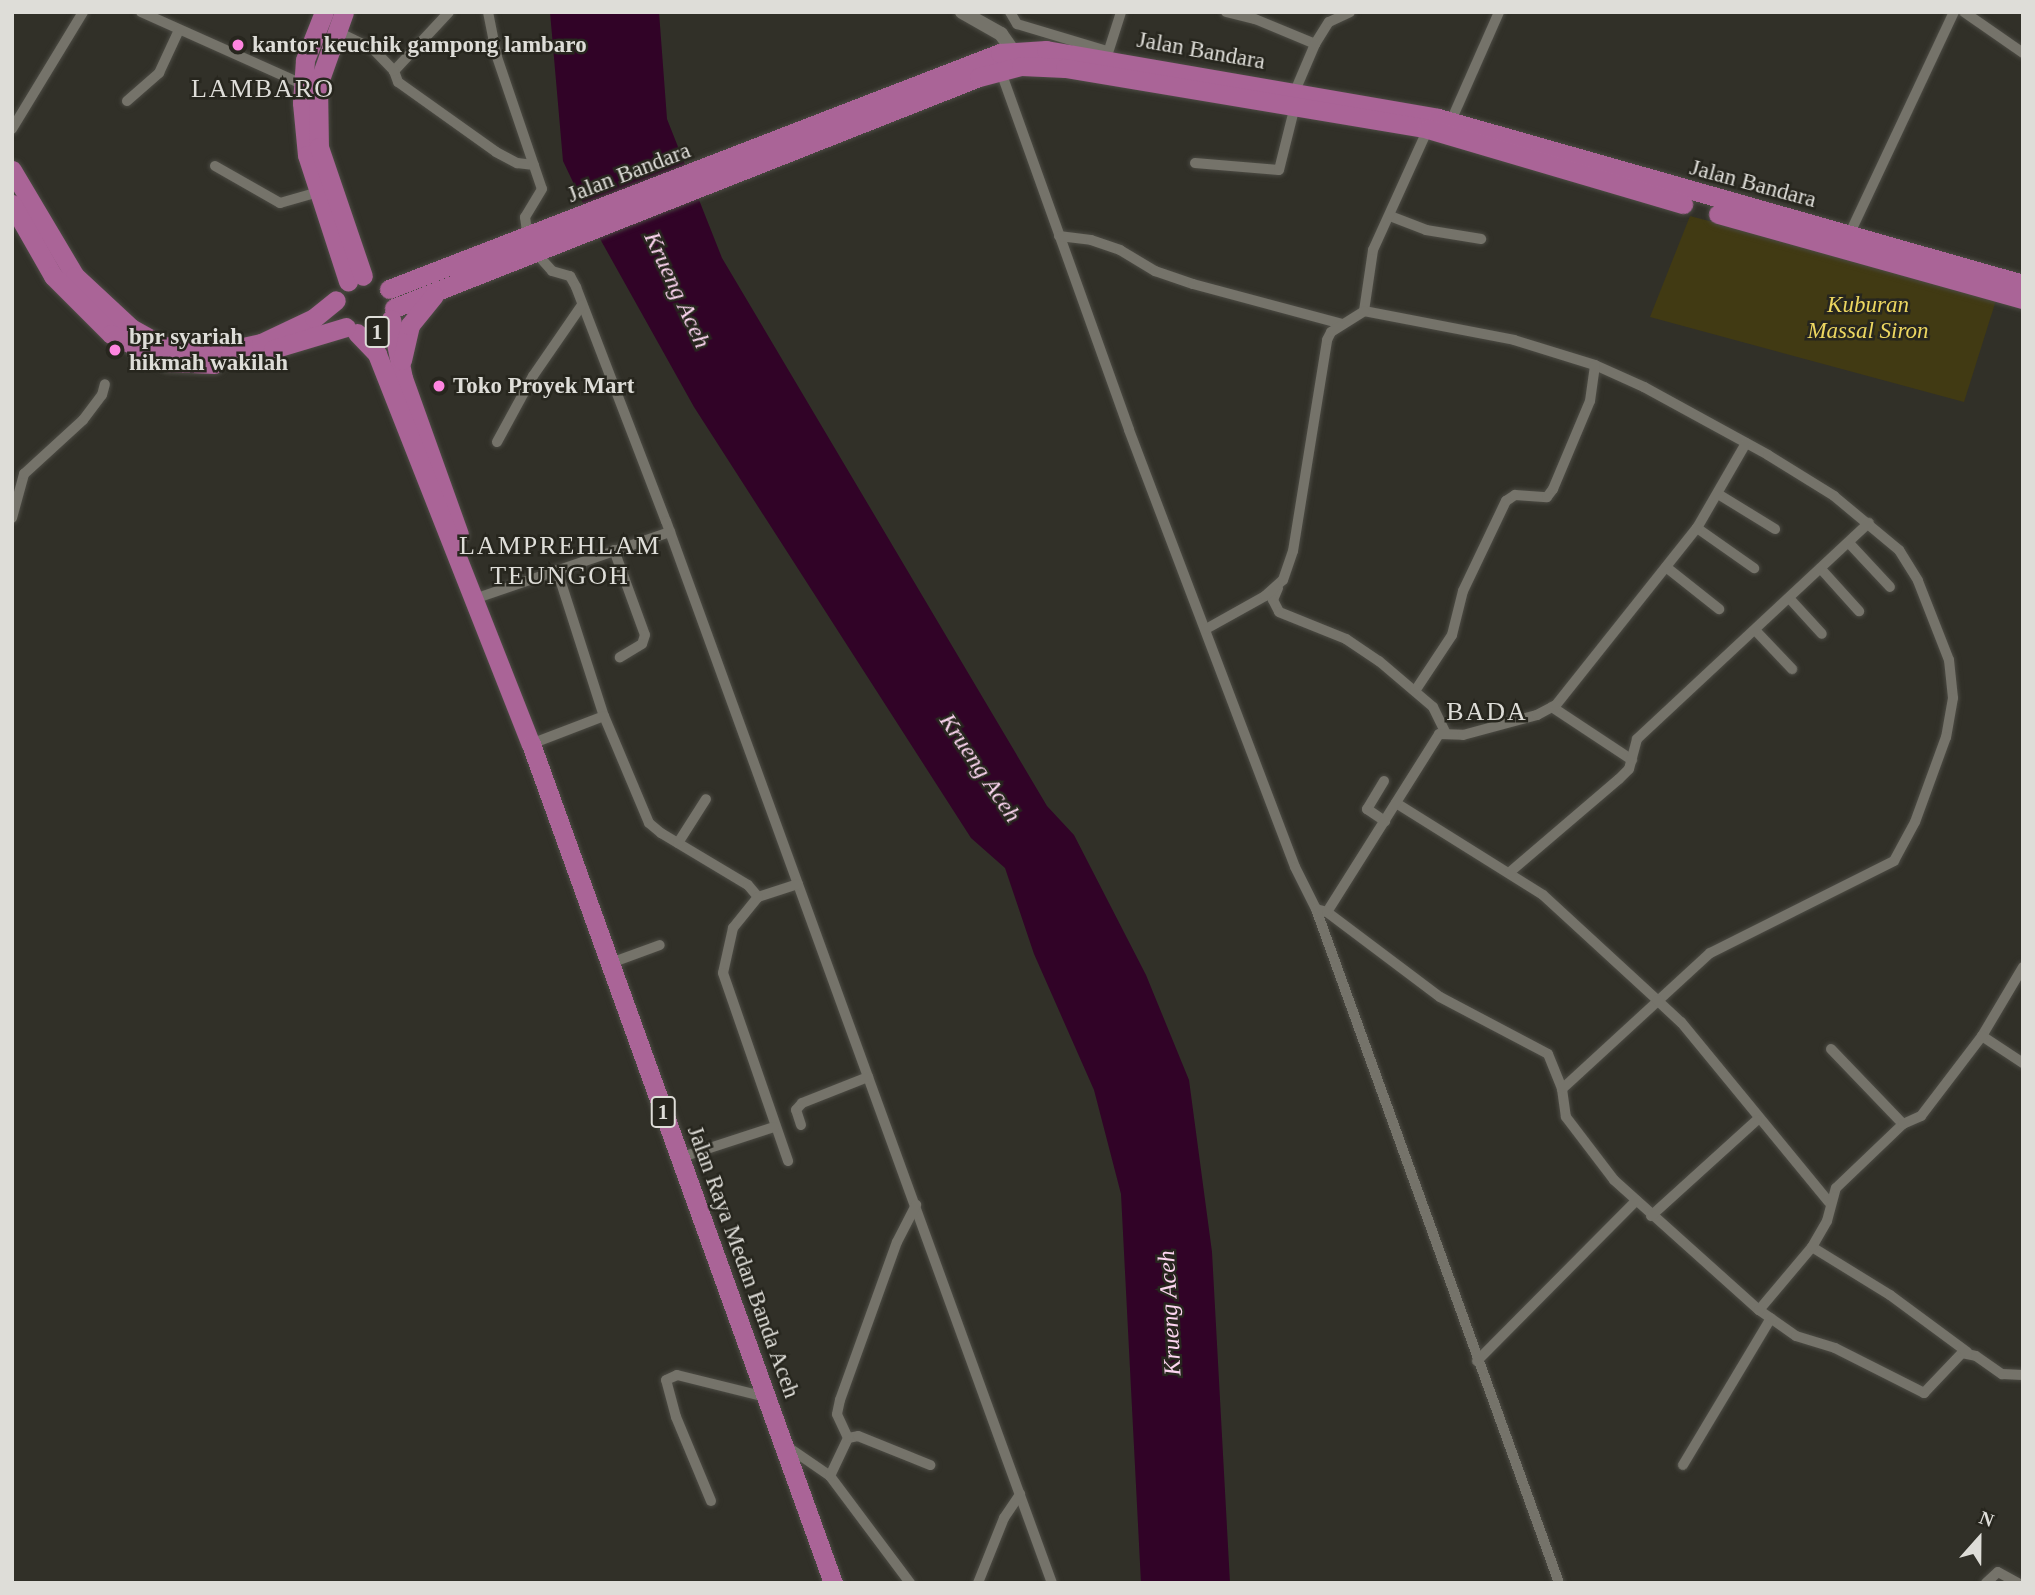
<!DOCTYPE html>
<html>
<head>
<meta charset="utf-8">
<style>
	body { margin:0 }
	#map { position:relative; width:2035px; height:1595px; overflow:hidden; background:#313028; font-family:Georgia,serif }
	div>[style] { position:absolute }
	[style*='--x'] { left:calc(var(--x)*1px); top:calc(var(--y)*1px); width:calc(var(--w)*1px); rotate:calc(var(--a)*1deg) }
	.green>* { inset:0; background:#413a13 }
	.water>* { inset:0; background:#310327 }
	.roads { filter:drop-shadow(0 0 2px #4c4b44) drop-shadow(0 0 2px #4c4b44) }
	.minor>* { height:10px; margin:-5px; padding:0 5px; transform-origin:5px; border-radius:5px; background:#75736a }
	.tertiary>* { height:14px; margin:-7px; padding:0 7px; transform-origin:7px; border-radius:7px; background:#75736a }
	.trunk>* { height:19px; margin:-9.5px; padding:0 9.5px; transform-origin:9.5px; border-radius:9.5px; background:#aa6497 }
	.dots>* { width:19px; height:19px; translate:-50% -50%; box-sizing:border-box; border:4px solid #27261e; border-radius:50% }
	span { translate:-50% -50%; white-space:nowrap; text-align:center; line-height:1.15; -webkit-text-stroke:5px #27261e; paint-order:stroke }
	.shield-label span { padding:2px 5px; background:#27261e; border:2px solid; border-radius:5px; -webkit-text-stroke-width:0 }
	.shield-label { font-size:21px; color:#deddd8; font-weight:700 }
	.poi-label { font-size:23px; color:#deddd8; font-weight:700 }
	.left { translate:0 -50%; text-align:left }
	.street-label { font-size:23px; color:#deddd8 }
	.park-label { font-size:23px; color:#ecd660; font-style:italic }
	.water-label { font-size:24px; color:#fcd5f0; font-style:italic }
	.quarter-label { font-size:26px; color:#deddd8; letter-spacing:2px }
	.frame { position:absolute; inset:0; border:14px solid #deddd8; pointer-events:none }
	.north { position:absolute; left:1944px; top:1504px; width:70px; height:70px; -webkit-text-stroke:5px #27261e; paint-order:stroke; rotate:21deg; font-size:19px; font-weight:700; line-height:28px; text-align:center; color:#deddd8 }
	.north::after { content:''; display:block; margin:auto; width:24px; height:32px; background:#deddd8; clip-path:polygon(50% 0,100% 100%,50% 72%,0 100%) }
</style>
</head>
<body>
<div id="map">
	<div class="green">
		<div style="clip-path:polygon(1690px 216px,1997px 297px,1964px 402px,1650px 317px)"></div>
	</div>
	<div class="water">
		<div style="clip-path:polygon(550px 12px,659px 12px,667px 119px,722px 258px,1047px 806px,1074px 835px,1146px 975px,1189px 1080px,1212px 1252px,1230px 1583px,1141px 1583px,1121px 1194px,1094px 1090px,1034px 954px,1005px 868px,971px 838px,694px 407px,599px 237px,563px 161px)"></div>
	</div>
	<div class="roads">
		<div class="minor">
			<div style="--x:141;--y:12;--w:176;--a:24.1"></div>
			<div style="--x:449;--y:12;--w:81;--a:133"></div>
			<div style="--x:394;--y:71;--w:12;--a:70"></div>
			<div style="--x:398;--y:82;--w:120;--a:35.5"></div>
			<div style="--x:496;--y:152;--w:24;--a:28"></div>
			<div style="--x:517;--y:163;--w:17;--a:7"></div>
			<div style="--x:488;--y:12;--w:46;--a:78.7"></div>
			<div style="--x:497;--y:57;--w:139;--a:71.2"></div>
			<div style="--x:542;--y:189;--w:33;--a:121"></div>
			<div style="--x:525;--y:217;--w:22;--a:82"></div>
			<div style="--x:1010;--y:12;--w:14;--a:60"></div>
			<div style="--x:1017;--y:24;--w:94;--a:16.7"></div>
			<div style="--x:1226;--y:12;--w:30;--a:14"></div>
			<div style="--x:1255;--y:19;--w:65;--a:22.6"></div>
			<div style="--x:1315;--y:44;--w:26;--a:-58"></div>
			<div style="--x:1329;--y:22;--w:23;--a:-25"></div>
			<div style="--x:1964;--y:12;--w:72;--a:34.8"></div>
			<div style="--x:336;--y:31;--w:41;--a:25.9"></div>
			<div style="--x:373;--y:49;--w:30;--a:46"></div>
			<div style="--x:1107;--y:56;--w:46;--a:-72.3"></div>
			<div style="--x:1001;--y:72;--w:380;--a:70.3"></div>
			<div style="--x:1129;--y:430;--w:467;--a:69.2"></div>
			<div style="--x:1295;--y:867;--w:47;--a:63.4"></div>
			<div style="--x:1316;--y:909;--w:11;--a:15"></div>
			<div style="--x:1327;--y:912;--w:141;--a:37"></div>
			<div style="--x:1440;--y:997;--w:122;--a:27.8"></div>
			<div style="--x:1548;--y:1054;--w:38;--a:68"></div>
			<div style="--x:1562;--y:1089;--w:28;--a:82"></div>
			<div style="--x:1566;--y:1117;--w:79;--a:52.7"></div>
			<div style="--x:1614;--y:1180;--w:195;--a:41.9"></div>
			<div style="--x:1759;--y:1310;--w:45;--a:35.1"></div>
			<div style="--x:1796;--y:1336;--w:41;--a:17.1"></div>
			<div style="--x:1835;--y:1348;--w:100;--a:26.8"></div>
			<div style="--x:1924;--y:1393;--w:55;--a:-46.5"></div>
			<div style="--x:1962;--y:1353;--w:14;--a:12"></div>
			<div style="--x:1976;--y:1356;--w:32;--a:35"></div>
			<div style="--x:2002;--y:1374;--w:21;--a:3"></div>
			<div style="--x:1295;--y:91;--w:51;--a:-66.9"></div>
			<div style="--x:127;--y:101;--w:43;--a:-41.2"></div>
			<div style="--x:159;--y:73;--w:47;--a:-65.1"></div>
			<div style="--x:1451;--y:121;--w:119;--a:-66.2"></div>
			<div style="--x:12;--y:129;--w:137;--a:-58.7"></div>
			<div style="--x:1195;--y:163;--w:84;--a:4.8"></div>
			<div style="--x:1279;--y:170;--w:66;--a:-76"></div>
			<div style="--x:215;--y:166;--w:75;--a:29.6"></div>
			<div style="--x:280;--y:203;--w:40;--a:-16"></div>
			<div style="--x:1390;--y:216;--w:39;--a:21"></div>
			<div style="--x:1426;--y:230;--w:56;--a:9.3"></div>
			<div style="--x:1849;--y:235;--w:246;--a:-64.8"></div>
			<div style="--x:1059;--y:236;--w:32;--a:7"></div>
			<div style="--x:1091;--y:240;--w:31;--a:19"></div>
			<div style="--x:1120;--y:250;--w:41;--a:31"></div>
			<div style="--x:1155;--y:271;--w:40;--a:18.9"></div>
			<div style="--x:1193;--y:284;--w:154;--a:15"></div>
			<div style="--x:536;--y:253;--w:24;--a:48"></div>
			<div style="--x:552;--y:271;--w:19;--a:16"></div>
			<div style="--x:570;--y:276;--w:13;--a:61"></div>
			<div style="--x:576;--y:287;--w:251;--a:69"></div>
			<div style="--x:666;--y:521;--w:1130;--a:70.03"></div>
			<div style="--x:1364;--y:311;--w:153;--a:10.9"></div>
			<div style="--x:1514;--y:340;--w:85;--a:17.2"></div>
			<div style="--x:1595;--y:365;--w:54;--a:24.2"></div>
			<div style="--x:1644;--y:387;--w:141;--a:28.7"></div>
			<div style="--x:1768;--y:455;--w:78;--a:31.8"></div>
			<div style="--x:1834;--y:496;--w:85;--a:39.7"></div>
			<div style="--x:1899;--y:550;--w:36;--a:58"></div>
			<div style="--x:1918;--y:581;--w:85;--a:68.6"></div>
			<div style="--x:1949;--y:660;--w:38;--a:84"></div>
			<div style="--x:1953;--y:698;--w:40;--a:100"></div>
			<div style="--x:1946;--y:737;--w:90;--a:110"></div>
			<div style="--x:1915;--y:822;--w:44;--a:118.3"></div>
			<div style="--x:1894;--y:861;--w:206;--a:153.4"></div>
			<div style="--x:1710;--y:953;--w:201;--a:137.4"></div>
			<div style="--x:1364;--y:311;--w:62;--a:-81.6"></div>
			<div style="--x:1373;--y:250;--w:133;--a:-65.6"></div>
			<div style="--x:497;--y:442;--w:75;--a:-61.4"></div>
			<div style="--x:533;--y:376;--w:86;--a:-55.4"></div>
			<div style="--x:1718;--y:494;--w:67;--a:31.6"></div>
			<div style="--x:12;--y:518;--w:46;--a:-74.7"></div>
			<div style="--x:24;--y:474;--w:80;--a:-42.5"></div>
			<div style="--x:83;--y:420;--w:31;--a:-53"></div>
			<div style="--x:102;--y:395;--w:11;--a:-75"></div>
			<div style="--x:1697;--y:528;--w:70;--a:35.1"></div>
			<div style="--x:1849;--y:543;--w:60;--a:47"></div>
			<div style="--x:614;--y:550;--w:90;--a:70"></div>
			<div style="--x:645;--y:635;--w:9;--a:108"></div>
			<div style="--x:642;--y:644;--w:26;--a:149"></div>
			<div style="--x:1666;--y:567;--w:68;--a:38.4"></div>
			<div style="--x:1821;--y:569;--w:57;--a:47.9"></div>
			<div style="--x:557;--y:570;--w:153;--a:72.2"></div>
			<div style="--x:1278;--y:588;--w:13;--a:113"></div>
			<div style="--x:1273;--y:600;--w:13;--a:63"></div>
			<div style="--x:1279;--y:612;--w:72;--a:21.9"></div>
			<div style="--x:1346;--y:639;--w:40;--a:34"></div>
			<div style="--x:1379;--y:661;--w:71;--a:40.4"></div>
			<div style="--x:1433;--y:707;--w:28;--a:64"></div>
			<div style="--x:480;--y:597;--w:201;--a:-18.9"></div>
			<div style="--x:1790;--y:599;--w:47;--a:47.6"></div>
			<div style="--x:1206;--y:629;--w:68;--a:-29.2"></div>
			<div style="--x:1265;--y:596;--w:24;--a:-42"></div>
			<div style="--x:1283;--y:580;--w:31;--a:-71"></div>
			<div style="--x:1293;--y:551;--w:214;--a:-80.8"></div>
			<div style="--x:1327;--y:340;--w:9;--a:-63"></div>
			<div style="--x:1331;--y:332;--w:39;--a:-32"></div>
			<div style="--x:1755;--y:630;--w:54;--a:46.5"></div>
			<div style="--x:1415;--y:691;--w:67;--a:-56.5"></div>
			<div style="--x:1452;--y:635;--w:45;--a:-76"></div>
			<div style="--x:1463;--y:591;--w:100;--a:-64.5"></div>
			<div style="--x:1506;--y:501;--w:11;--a:-34"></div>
			<div style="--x:1515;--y:495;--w:32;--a:4"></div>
			<div style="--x:1547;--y:497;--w:10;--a:-53"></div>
			<div style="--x:1553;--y:489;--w:95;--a:-67.2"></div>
			<div style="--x:1590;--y:401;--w:36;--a:-82"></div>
			<div style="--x:1552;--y:707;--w:96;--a:33.5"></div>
			<div style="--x:531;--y:744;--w:78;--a:-21"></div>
			<div style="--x:604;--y:716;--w:116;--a:67.2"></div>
			<div style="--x:649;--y:823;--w:16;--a:40"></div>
			<div style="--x:661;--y:833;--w:101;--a:30.9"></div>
			<div style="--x:748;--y:885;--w:16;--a:50"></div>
			<div style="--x:758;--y:897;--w:42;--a:-18"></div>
			<div style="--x:1384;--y:781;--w:33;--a:121"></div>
			<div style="--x:1367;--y:809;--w:22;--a:34"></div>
			<div style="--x:1396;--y:803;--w:173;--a:32"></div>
			<div style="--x:1543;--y:895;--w:155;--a:42.6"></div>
			<div style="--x:1657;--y:1000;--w:33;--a:43"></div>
			<div style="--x:1681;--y:1022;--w:233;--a:50.6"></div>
			<div style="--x:678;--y:843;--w:52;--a:-57.5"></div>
			<div style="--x:1510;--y:872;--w:143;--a:-40.5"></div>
			<div style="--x:1619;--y:779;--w:14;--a:-45"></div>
			<div style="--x:1629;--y:769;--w:31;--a:-75"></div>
			<div style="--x:1637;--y:739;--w:317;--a:-43"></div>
			<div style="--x:758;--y:897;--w:40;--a:129"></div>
			<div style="--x:733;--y:928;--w:46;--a:102.5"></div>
			<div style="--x:723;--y:973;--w:199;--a:70.9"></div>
			<div style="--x:1316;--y:909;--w:716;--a:70.17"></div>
			<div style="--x:1327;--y:912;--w:210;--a:-57.8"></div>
			<div style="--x:1439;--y:734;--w:24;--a:2"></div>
			<div style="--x:1463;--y:735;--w:77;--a:-15.1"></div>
			<div style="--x:1537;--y:715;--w:21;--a:-28"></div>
			<div style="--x:1556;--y:705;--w:226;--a:-51.5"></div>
			<div style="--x:1697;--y:528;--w:98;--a:-60"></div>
			<div style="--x:608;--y:964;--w:55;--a:-20.1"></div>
			<div style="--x:2023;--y:967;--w:80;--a:120.7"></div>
			<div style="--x:1982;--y:1036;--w:49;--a:33.4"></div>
			<div style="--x:1831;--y:1049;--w:104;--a:46.2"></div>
			<div style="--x:801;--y:1125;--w:16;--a:-108"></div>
			<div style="--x:796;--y:1110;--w:9;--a:-49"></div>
			<div style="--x:802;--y:1103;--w:71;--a:-21.5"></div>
			<div style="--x:679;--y:1158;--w:100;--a:-18.1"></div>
			<div style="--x:1651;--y:1216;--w:143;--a:-42.2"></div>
			<div style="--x:1812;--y:1247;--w:92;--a:31.6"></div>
			<div style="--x:1890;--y:1295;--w:96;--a:36.5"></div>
			<div style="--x:1759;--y:1310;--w:82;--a:-49.9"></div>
			<div style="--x:1812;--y:1247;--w:30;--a:-60"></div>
			<div style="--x:1827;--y:1221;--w:34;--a:-75"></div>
			<div style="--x:1836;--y:1188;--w:93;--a:-43.7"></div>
			<div style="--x:1903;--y:1124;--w:20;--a:-24"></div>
			<div style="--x:1921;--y:1116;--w:101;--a:-52.7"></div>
			<div style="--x:1477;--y:1361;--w:226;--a:-45.2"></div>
			<div style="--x:848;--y:1438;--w:10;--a:-11"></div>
			<div style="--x:858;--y:1436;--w:78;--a:21.9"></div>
			<div style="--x:785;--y:1445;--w:55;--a:34.6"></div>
			<div style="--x:830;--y:1476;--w:134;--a:53.2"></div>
			<div style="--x:1683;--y:1465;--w:171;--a:-59.1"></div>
			<div style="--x:830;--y:1476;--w:42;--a:-64.7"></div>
			<div style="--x:848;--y:1438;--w:26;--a:-115"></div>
			<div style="--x:837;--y:1414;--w:14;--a:-78"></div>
			<div style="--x:840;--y:1400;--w:168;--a:-70.2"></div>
			<div style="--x:897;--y:1242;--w:42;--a:-62.8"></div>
			<div style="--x:711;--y:1501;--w:91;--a:-112.6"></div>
			<div style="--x:676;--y:1417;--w:38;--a:-105"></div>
			<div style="--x:666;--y:1380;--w:12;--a:-24"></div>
			<div style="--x:677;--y:1375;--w:92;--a:13.9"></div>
			<div style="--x:978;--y:1583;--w:70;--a:-68.2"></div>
			<div style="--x:1004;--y:1518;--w:29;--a:-56"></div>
			<div style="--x:1986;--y:1583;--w:16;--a:-43"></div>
			<div style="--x:1998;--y:1572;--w:23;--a:29"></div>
		</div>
		<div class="tertiary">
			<div style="--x:962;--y:12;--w:45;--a:29.4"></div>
			<div style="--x:1001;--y:34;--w:19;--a:55"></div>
		</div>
		<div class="trunk">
			<div style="--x:324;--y:12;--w:52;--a:111.6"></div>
			<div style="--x:305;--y:60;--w:43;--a:94"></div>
			<div style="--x:302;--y:103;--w:52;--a:84.5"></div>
			<div style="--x:307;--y:155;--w:133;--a:72"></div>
			<div style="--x:344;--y:12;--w:77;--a:109.6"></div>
			<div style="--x:318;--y:85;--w:62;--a:89.1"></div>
			<div style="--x:319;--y:147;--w:136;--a:71.2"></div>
			<div style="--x:12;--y:170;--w:123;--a:59.3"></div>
			<div style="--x:75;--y:276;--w:76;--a:42.9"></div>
			<div style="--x:131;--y:328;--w:37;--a:29"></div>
			<div style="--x:163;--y:346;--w:52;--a:7.7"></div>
			<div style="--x:215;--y:353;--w:47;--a:-12.3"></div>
			<div style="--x:261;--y:343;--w:59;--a:-25.3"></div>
			<div style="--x:314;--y:318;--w:28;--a:-39"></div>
			<div style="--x:12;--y:204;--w:83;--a:60.3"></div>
			<div style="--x:53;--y:276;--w:82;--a:45"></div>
			<div style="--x:111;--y:334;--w:64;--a:26.2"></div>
			<div style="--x:168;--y:362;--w:46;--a:2.5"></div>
			<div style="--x:1718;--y:214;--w:317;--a:15.6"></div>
			<div style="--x:389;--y:289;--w:655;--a:-21.12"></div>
			<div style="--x:1000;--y:53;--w:46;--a:-3.7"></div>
			<div style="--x:1046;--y:50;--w:398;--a:9.8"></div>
			<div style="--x:1438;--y:118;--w:608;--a:15.84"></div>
			<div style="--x:394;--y:308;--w:629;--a:-21.55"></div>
			<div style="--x:979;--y:77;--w:43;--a:-14.7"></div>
			<div style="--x:1021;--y:66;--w:44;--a:2.6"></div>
			<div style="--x:1065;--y:68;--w:368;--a:9.5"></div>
			<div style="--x:1428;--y:129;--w:266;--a:16.4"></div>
			<div style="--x:391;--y:319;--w:60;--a:78.5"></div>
			<div style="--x:403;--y:378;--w:166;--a:70.3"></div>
			<div style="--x:357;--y:333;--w:29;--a:46"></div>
			<div style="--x:377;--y:354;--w:419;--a:68.5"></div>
			<div style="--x:531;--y:744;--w:892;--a:70.2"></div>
			<div style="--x:273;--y:349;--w:76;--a:-16.8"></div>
			<div style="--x:402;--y:360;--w:36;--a:-77"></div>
			<div style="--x:410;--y:325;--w:38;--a:-51"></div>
		</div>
	</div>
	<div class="dots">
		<div style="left:238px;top:45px;background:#fe85e0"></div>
		<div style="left:115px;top:350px;background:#fe85e0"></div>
		<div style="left:439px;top:386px;background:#fe85e0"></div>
	</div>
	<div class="shield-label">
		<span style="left:377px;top:332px">1</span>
		<span style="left:663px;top:1112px">1</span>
	</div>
	<div class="poi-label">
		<span class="left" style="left:252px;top:45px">kantor keuchik gampong lambaro</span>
		<span class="left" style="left:129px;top:350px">bpr syariah<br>hikmah wakilah</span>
		<span class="left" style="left:453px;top:386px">Toko Proyek Mart</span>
	</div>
	<div class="street-label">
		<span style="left:1201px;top:51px;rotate:10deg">Jalan Bandara</span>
		<span style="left:629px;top:173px;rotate:-21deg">Jalan Bandara</span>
		<span style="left:1753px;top:184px;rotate:15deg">Jalan Bandara</span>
		<span style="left:743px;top:1262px;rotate:70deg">Jalan Raya Medan Banda Aceh</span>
	</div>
	<div class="park-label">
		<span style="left:1868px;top:318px">Kuburan<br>Massal Siron</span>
	</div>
	<div class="water-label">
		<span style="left:677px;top:290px;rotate:65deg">Krueng Aceh</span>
		<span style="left:980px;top:768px;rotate:56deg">Krueng Aceh</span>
		<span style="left:1170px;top:1313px;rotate:-93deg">Krueng Aceh</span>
	</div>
	<div class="quarter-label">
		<span style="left:263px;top:89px">LAMBARO</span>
		<span style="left:560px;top:561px">LAMPREHLAM<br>TEUNGOH</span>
		<span style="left:1487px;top:712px">BADA</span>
	</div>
	<div class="frame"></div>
	<div class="north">N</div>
</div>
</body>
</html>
